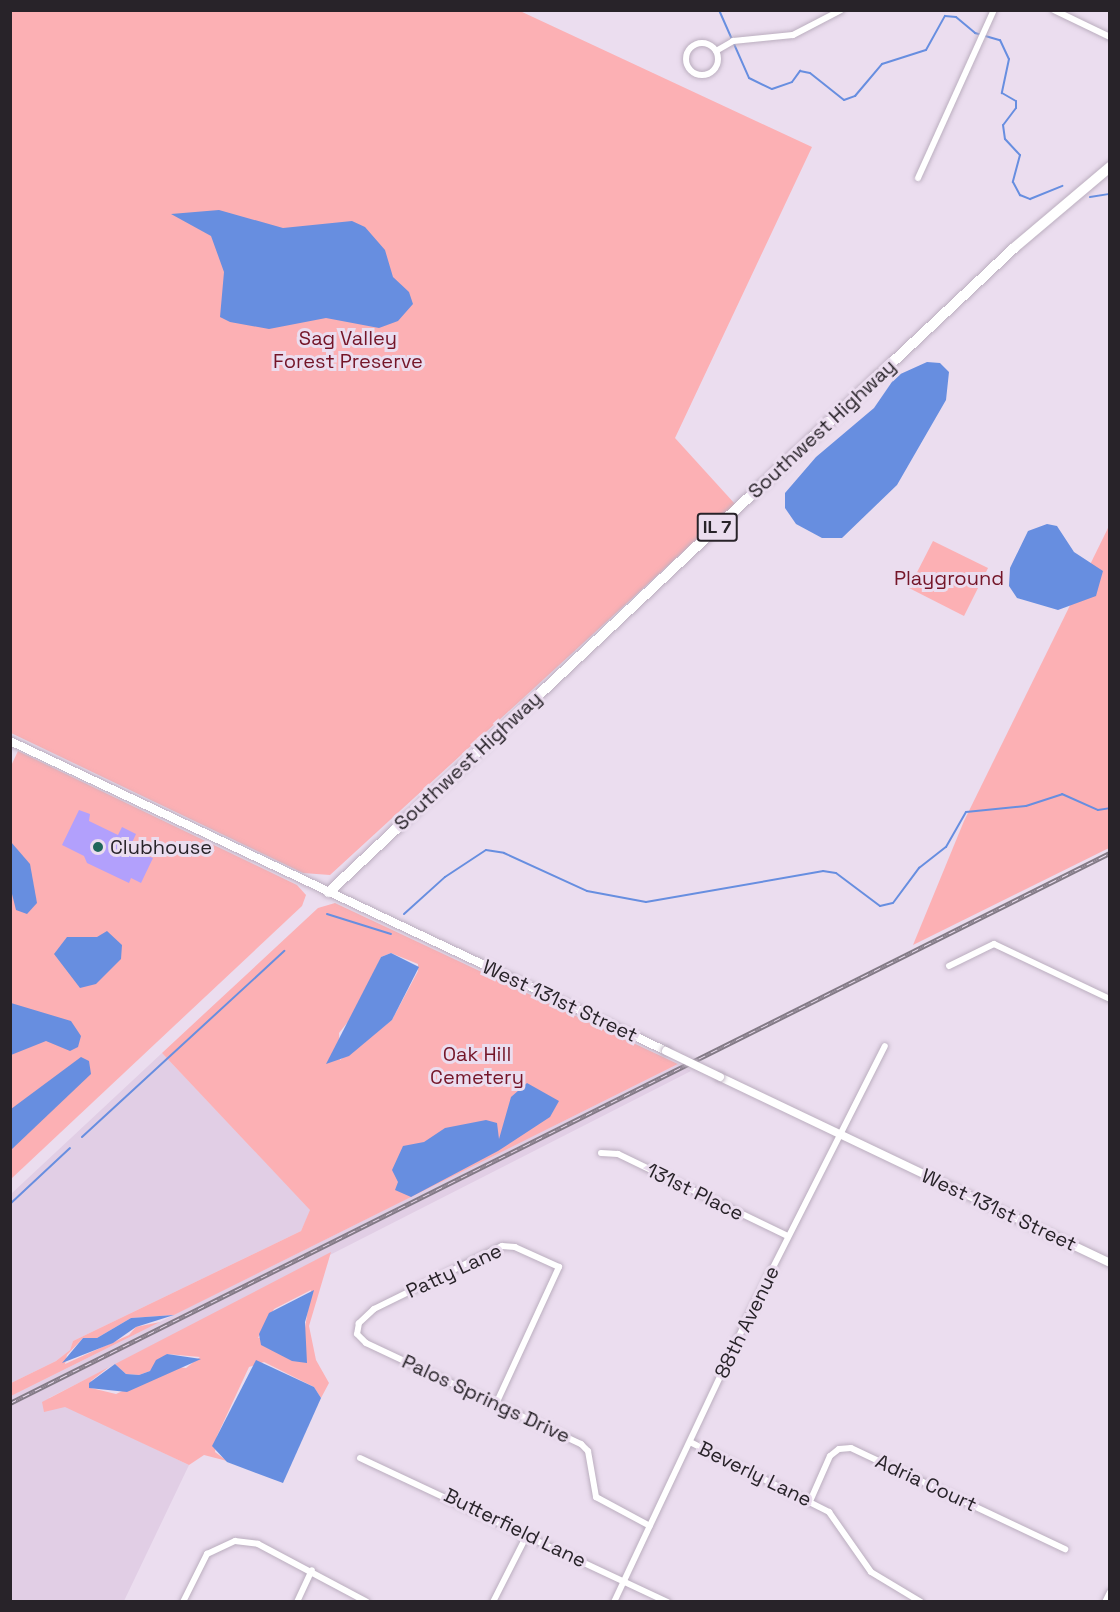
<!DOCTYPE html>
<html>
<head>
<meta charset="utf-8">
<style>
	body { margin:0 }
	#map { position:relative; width:1120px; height:1612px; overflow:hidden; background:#ebddef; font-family:"Space Grotesk",sans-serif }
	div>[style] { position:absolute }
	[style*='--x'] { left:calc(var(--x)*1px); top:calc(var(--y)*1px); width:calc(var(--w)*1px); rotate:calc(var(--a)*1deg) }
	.built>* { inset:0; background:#e1cee5 }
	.green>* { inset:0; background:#fcb0b4 }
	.water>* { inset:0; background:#678ee0 }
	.stream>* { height:2px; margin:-1px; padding:0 1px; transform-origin:1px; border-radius:1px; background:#678ee0 }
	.building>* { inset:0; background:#b2a0fc }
	.roads { filter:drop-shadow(0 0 2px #bbaebf) drop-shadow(0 0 2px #bbaebf) }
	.minor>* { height:6px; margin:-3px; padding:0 3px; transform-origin:3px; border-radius:3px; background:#fff }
	.minor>.ring { margin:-3px; padding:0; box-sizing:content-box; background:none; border:6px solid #fff; border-radius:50% }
	.tertiary>* { height:8px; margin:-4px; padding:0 4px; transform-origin:4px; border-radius:4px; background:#fff }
	.primary>* { height:10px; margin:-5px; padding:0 5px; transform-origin:5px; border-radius:5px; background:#fff }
	.rail>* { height:4.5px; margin-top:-2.25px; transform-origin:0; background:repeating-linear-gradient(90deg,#ebddef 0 7px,#837a86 0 14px); box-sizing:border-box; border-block:2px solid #837a86 }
	.bridges { filter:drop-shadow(0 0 2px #bbaebf) drop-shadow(0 0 2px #bbaebf) }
	.tertiary-bridge>* { height:8px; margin:-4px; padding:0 4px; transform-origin:4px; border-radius:4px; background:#fff }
	.dots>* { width:16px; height:16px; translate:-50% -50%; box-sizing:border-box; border:3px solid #ebddef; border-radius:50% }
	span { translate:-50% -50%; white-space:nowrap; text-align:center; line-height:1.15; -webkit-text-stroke:6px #ebddef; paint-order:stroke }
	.shield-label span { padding:2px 4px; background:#ebddef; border:2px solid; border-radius:4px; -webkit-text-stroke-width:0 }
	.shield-label { font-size:18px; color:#282329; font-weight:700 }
	.park-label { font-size:20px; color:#741528 }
	.street-label { font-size:20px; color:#282329 }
	.poi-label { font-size:20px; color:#282329 }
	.left { translate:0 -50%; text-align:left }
	.frame { position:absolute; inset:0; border:12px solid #282329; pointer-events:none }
</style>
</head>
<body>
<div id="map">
	<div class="built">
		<div style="clip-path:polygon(162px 1053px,311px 1210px,301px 1231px,73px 1341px,70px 1350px,56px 1361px,11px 1383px,11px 1194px)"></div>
		<div style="clip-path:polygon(678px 1064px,691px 1071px,49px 1398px,189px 1465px,124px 1601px,11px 1602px,11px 1396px)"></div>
	</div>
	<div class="green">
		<div style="clip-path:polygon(10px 11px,520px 11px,812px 147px,675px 438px,735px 504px,330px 875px,303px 873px,11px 733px)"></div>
		<div style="clip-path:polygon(1109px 526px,1109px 848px,913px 945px,964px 821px)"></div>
		<div style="clip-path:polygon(933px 541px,988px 568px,964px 616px,909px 588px)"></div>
		<div style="clip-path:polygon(18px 751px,297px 885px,306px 895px,302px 906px,11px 1179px,10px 768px)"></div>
		<div style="clip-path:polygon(evenodd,335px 903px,678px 1064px,174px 1315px,131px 1318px,97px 1338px,83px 1338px,67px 1355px,65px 1364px,129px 1335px,136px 1327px,160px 1322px,11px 1396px,11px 1383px,56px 1361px,70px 1350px,73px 1341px,301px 1231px,310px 1210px,162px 1053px,318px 908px,335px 903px,391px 953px,418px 964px,418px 971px,392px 1020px,340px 1060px,339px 1033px,355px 1013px,381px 957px,391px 953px)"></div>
		<div style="clip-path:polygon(evenodd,331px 1252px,309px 1326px,316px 1360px,329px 1383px,321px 1398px,314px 1387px,264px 1362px,249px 1367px,217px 1436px,215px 1452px,227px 1461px,204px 1455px,189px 1465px,65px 1407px,44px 1412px,42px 1402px,109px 1367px,91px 1381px,91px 1388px,116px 1394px,175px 1367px,186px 1368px,200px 1357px,167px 1354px,150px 1371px,139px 1375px,126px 1374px,115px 1364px,331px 1252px,311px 1290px,305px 1328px,258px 1338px,274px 1309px,311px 1290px)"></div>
	</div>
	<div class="water">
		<div style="clip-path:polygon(219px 210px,283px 228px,352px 221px,365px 227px,385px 250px,393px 277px,409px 292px,413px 304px,398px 321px,379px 328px,326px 318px,269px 329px,230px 322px,220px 317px,224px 272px,211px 236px,171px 214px)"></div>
		<div style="clip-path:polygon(927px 362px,940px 363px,949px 372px,946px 400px,897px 485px,842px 538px,822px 538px,796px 524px,785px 508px,785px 493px,816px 457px,874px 408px,896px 376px)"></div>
		<div style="clip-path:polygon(1047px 524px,1057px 526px,1074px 552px,1103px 571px,1096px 596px,1058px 610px,1017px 598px,1009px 586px,1010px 568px,1028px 531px)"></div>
		<div style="clip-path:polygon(11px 842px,30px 864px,37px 903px,27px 914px,16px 910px,11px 890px)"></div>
		<div style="clip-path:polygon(107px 931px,122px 945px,121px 959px,96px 984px,80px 988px,54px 954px,67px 937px,97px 937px)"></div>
		<div style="clip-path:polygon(391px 953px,419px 967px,392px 1020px,349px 1056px,326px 1064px,381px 957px)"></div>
		<div style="clip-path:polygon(11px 1003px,71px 1021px,81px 1036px,78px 1047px,70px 1051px,46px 1041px,11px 1055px)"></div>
		<div style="clip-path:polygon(81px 1057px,89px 1061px,91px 1074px,11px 1150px,11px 1109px)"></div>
		<div style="clip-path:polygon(527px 1083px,559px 1101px,550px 1117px,498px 1151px,411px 1197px,395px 1190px,398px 1182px,392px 1170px,403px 1146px,424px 1142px,445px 1128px,486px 1120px,497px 1123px,499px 1139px,511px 1097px)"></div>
		<div style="clip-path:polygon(314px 1290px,305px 1322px,307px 1363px,292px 1361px,261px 1345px,259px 1334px,269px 1313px)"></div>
		<div style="clip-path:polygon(174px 1315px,136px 1327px,113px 1343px,62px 1363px,83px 1338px,97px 1338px,131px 1318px)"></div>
		<div style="clip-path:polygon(167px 1354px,201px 1359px,127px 1392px,89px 1388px,89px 1383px,115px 1364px,126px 1374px,139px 1375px,150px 1371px,156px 1360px)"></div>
		<div style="clip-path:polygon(256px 1360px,314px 1387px,321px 1398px,283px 1483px,227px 1462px,212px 1446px)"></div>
	</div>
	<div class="stream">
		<div style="--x:433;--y:10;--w:2;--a:0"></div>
		<div style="--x:719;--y:10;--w:74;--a:66.2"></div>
		<div style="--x:749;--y:78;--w:25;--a:26"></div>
		<div style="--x:772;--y:89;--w:21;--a:-19"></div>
		<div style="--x:792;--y:82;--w:14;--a:-54"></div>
		<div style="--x:800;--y:71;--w:10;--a:11"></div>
		<div style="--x:810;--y:73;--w:43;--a:38.5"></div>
		<div style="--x:844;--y:100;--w:12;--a:-20"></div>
		<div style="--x:855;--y:96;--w:42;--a:-49.8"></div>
		<div style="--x:882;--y:64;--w:46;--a:-17.7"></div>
		<div style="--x:926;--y:50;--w:39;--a:-61"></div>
		<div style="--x:945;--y:16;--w:11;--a:5"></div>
		<div style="--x:956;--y:17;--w:25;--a:40"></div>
		<div style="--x:975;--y:33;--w:26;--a:16"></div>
		<div style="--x:1000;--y:40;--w:21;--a:65"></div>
		<div style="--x:1009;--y:59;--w:35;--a:102"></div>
		<div style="--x:1002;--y:93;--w:16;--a:30"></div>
		<div style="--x:1016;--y:101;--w:7;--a:90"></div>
		<div style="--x:1016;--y:108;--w:21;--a:127"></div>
		<div style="--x:1003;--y:125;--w:14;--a:82"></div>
		<div style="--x:1005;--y:139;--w:22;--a:47"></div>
		<div style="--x:1020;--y:155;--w:28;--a:105"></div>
		<div style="--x:1013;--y:182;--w:15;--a:62"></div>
		<div style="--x:1020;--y:195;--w:11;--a:22"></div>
		<div style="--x:1030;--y:199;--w:35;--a:-22"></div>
		<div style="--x:1090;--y:197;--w:20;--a:-9"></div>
		<div style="--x:327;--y:914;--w:67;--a:17.4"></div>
		<div style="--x:404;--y:914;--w:55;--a:-42.1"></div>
		<div style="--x:445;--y:877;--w:49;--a:-33.4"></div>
		<div style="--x:486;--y:850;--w:18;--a:9"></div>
		<div style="--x:504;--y:853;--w:91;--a:24.6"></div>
		<div style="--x:587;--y:891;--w:60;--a:10.6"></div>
		<div style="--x:646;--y:902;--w:180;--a:-9.9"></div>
		<div style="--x:823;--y:871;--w:13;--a:9"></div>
		<div style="--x:836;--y:873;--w:55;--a:36.9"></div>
		<div style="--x:880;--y:906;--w:13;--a:-13"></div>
		<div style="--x:893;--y:903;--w:44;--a:-53.4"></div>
		<div style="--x:919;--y:868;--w:34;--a:-38"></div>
		<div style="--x:946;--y:847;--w:40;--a:-60.3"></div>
		<div style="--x:966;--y:812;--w:60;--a:-5.7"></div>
		<div style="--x:1026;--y:806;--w:38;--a:-18"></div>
		<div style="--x:1062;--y:794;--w:39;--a:24"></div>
		<div style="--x:1098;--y:810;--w:12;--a:-9"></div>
		<div style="--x:82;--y:1137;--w:275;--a:-42.6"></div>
		<div style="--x:10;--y:1204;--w:82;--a:-43"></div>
	</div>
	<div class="building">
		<div style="clip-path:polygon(79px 810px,90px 814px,89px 821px,118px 835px,122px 827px,136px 834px,129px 849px,153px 858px,141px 883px,131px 878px,129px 883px,87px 863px,84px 856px,62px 845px)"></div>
	</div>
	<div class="roads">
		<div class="minor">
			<div style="--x:1054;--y:10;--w:62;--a:25.7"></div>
			<div class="ring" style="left:686px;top:43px;width:26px;height:26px"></div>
			<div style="--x:716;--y:51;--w:20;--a:-30"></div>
			<div style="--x:733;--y:41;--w:60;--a:-5.7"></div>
			<div style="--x:793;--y:35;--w:54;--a:-27.5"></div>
			<div style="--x:918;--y:178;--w:184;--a:-65.7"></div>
			<div style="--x:949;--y:966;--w:50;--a:-26.1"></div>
			<div style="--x:994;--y:944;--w:128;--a:25.4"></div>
			<div style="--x:601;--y:1153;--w:17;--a:3"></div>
			<div style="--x:618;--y:1154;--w:189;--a:25.8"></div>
			<div style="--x:496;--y:1404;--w:151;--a:-65.3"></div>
			<div style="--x:559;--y:1267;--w:48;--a:-155.6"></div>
			<div style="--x:515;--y:1247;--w:13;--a:-176"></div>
			<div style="--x:502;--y:1246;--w:143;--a:153.8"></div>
			<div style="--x:374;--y:1309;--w:21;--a:137"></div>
			<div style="--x:359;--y:1323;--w:11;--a:100"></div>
			<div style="--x:357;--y:1334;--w:13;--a:45"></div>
			<div style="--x:366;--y:1343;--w:238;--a:25.2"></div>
			<div style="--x:581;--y:1444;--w:10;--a:45"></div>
			<div style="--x:588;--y:1451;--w:47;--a:80.1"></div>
			<div style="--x:596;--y:1497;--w:61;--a:28.2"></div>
			<div style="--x:690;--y:1442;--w:156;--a:26.7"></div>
			<div style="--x:829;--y:1512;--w:73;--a:55"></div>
			<div style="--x:871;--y:1572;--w:58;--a:31"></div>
			<div style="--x:360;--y:1458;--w:340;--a:25.1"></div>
			<div style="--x:811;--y:1499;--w:47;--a:-66.2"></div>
			<div style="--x:830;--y:1456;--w:11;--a:-38"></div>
			<div style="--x:839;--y:1449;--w:12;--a:-5"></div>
			<div style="--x:851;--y:1448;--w:237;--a:25.3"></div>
			<div style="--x:183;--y:1602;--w:54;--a:-63.4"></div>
			<div style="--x:207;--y:1554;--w:31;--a:-25"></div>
			<div style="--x:235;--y:1541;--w:23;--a:7"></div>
			<div style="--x:258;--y:1544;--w:123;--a:28"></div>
			<div style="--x:297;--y:1602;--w:35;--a:-65"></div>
			<div style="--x:493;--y:1602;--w:75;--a:-63.1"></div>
			<div style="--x:614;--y:1602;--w:319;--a:-64.8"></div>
			<div style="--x:750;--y:1313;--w:299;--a:-63.2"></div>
			<div style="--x:1105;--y:1602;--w:11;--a:-63"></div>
		</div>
		<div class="tertiary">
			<div style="--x:10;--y:741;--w:726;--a:25.29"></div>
			<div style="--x:720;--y:1077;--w:432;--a:25.5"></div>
		</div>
		<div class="primary">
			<div style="--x:329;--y:892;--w:940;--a:-43.23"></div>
			<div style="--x:1014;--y:248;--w:126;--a:-40.2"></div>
		</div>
	</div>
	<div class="rail">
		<div style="--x:10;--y:1403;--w:1230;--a:-26.57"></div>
	</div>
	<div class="bridges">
		<div class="tertiary-bridge">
			<div style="--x:666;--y:1051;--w:60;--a:25.7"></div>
		</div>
	</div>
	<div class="dots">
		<div style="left:98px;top:847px;background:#1f665b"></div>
	</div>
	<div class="shield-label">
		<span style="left:717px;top:527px">IL 7</span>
	</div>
	<div class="park-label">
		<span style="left:348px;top:350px">Sag Valley<br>Forest Preserve</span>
		<span style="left:949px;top:578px">Playground</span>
		<span style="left:477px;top:1066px">Oak Hill<br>Cemetery</span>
	</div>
	<div class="street-label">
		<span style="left:822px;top:429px;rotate:-43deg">Southwest Highway</span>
		<span style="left:468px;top:761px;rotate:-43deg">Southwest Highway</span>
		<span style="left:560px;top:1001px;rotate:25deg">West 131st Street</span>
		<span style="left:695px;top:1192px;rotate:26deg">131st Place</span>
		<span style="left:999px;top:1210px;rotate:25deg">West 131st Street</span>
		<span style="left:454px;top:1271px;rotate:-25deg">Patty Lane</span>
		<span style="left:747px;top:1322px;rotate:-64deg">88th Avenue</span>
		<span style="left:486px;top:1399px;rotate:25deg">Palos Springs Drive</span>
		<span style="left:755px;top:1474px;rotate:26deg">Beverly Lane</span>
		<span style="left:926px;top:1483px;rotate:25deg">Adria Court</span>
		<span style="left:515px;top:1528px;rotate:26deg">Butterfield Lane</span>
	</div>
	<div class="poi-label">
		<span class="left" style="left:110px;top:847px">Clubhouse</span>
	</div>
	<div class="frame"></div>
</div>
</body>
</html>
